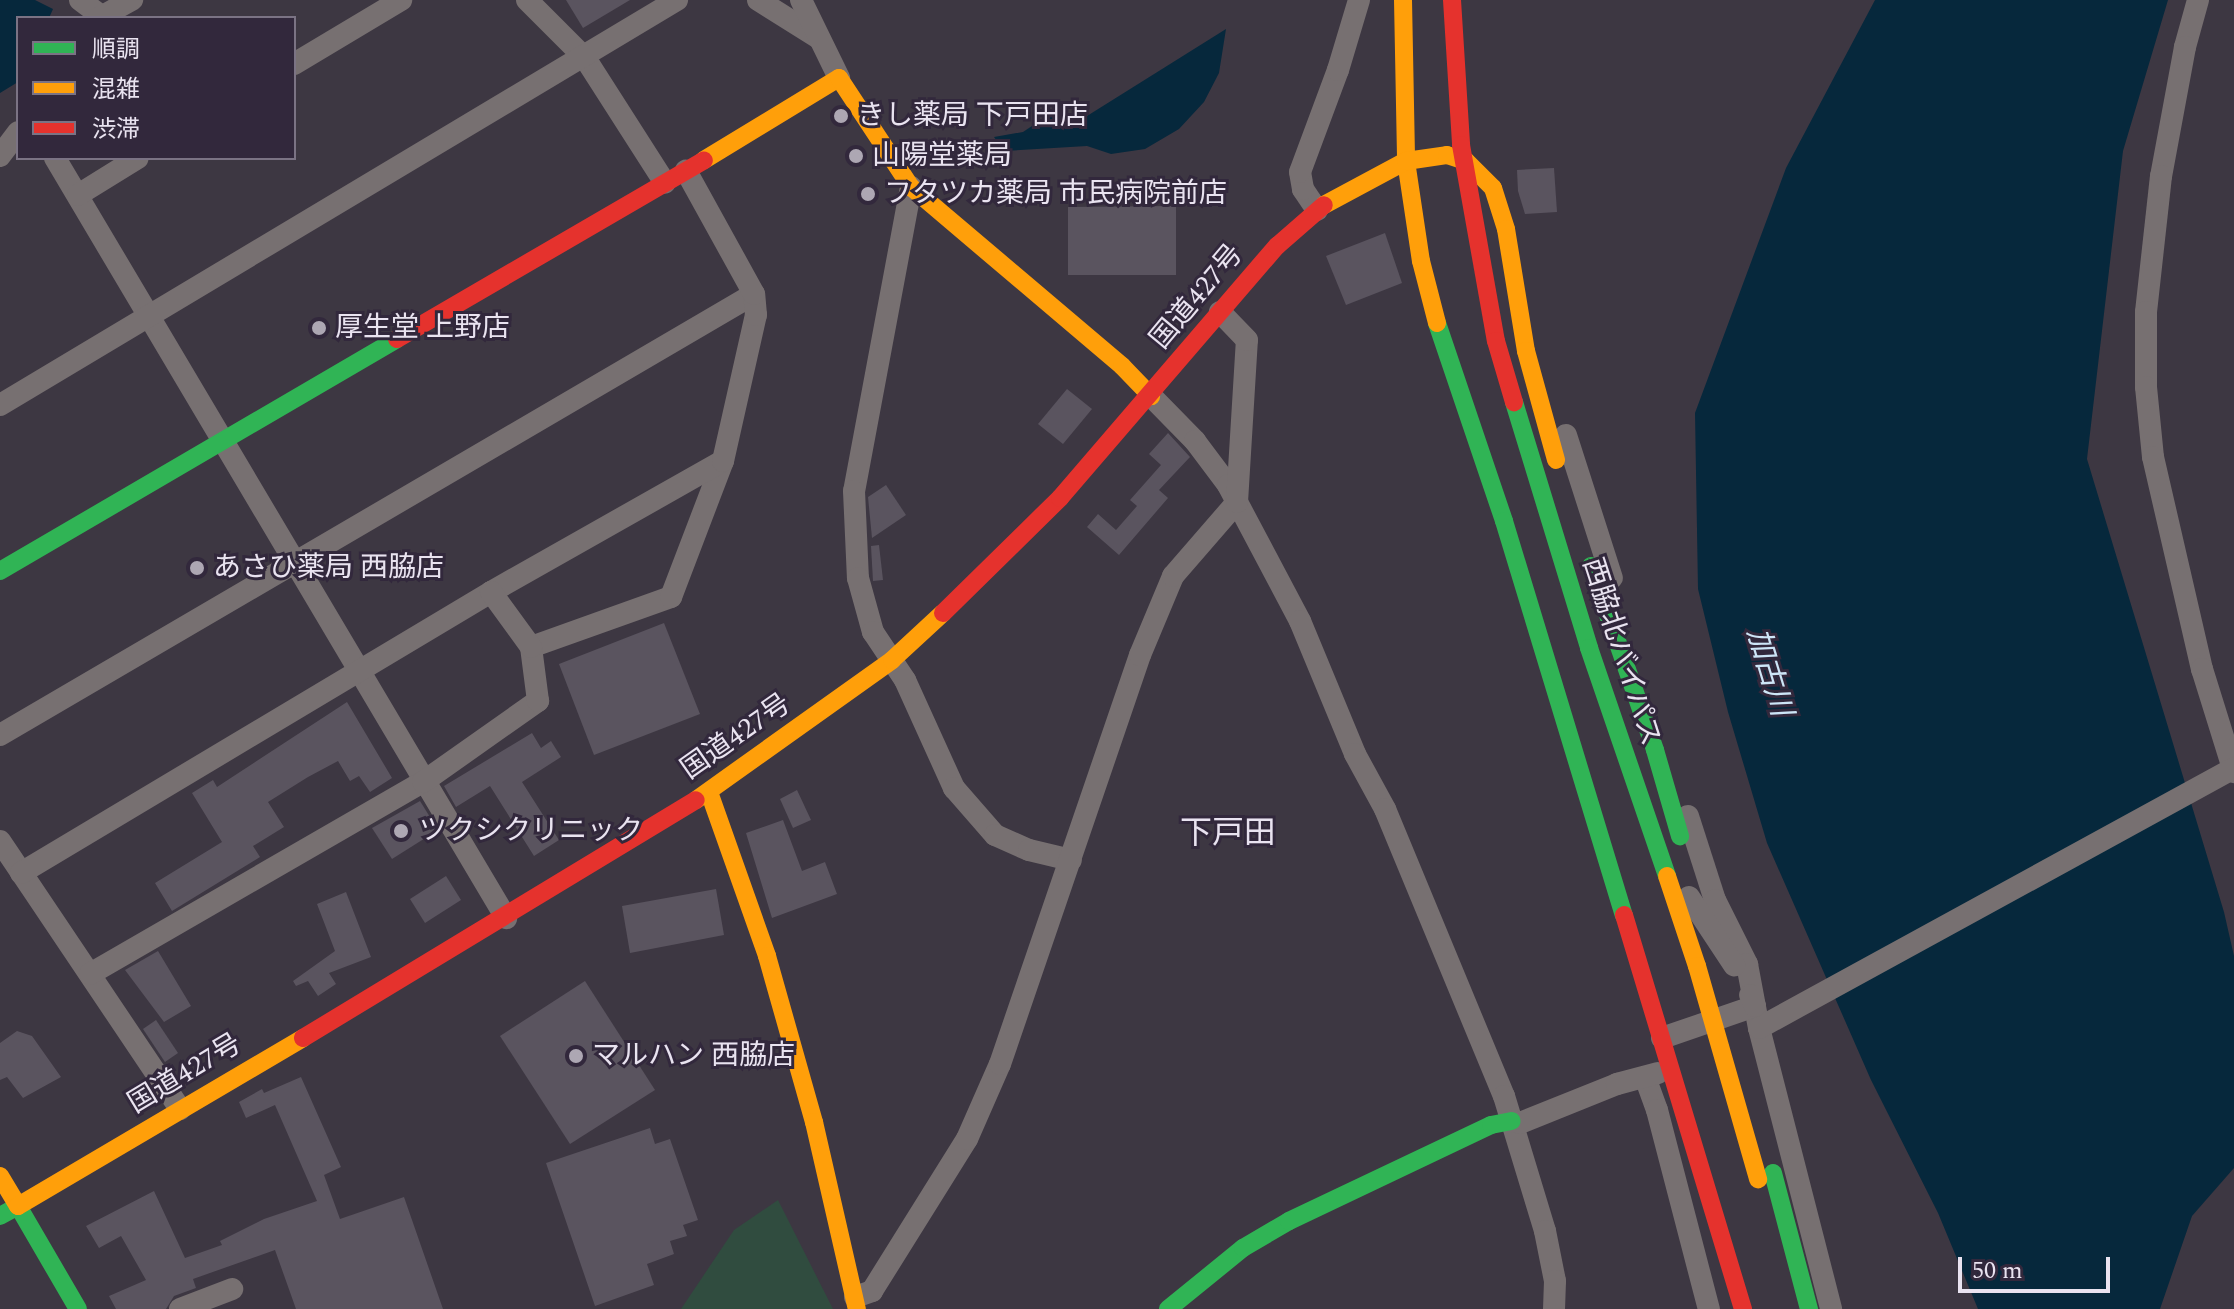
<!DOCTYPE html>
<html>
<head>
<meta charset="utf-8">
<style>
	body { margin:0 }
	#map { position:relative; width:2234px; height:1309px; overflow:hidden; background:#3d3742; font-family:Spectral,"Noto Sans JP",serif }
	div>[style] { position:absolute }
	[style*='--x'] { left:calc(var(--x)*1px); top:calc(var(--y)*1px); width:calc(var(--w)*1px); rotate:calc(var(--a)*1deg) }
	.green>* { inset:0; background:#304c3f }
	.water>* { inset:0; background:#06283c }
	.building>* { inset:0; background:#5a545f }
	.street>* { height:22px; margin:-11px; padding:0 11px; transform-origin:11px; border-radius:11px; background:#777071 }
	.fast>* { height:18px; margin:-9px; padding:0 9px; transform-origin:9px; border-radius:9px; background:#30b455 }
	.slow>* { height:18px; margin:-9px; padding:0 9px; transform-origin:9px; border-radius:9px; background:#ff9f0a }
	.jam>* { height:18px; margin:-9px; padding:0 9px; transform-origin:9px; border-radius:9px; background:#e5322d }
	.fast-bridge>* { height:18px; margin:-9px; padding:0 9px; transform-origin:9px; border-radius:9px; background:#30b455 }
	.slow-bridge>* { height:18px; margin:-9px; padding:0 9px; transform-origin:9px; border-radius:9px; background:#ff9f0a }
	.jam-bridge>* { height:18px; margin:-9px; padding:0 9px; transform-origin:9px; border-radius:9px; background:#e5322d }
	.dots>* { width:22px; height:22px; translate:-50% -50%; box-sizing:border-box; border:4px solid #32283c; border-radius:50% }
	span { translate:-50% -50%; white-space:nowrap; text-align:center; line-height:1.15; -webkit-text-stroke:6px #32283c; paint-order:stroke }
	.poi-label { font-size:28px; color:#e9e3f0 }
	.left { translate:0 -50%; text-align:left }
	.street-label { font-size:28px; color:#e9e3f0 }
	.water-label { font-size:30px; color:#cde5f7; font-style:italic }
	.quarter-label { font-size:32px; color:#e9e3f0 }
	.legend { position:absolute; left:16px; top:16px; width:280px; height:144px; box-sizing:border-box; background:#32283c; border:2px solid #7b7384; margin:0; padding:10px 14px; list-style:none; font-size:24px; color:#e9e3f0 }
	.legend li { display:flex; align-items:center; gap:16px; height:40px }
	.legend b { width:40px; border:2px solid #7b7384 }
	.scale { position:absolute; left:1958px; top:1257px; width:152px; height:36px; box-sizing:border-box; border:4px solid #e9e3f0; border-top:0; padding-left:10px; font-size:24px; line-height:28px; white-space:nowrap; color:#e9e3f0; -webkit-text-stroke:6px #32283c; paint-order:stroke }
</style>
</head>
<body>
<div id="map">
	<div class="green">
		<div style="clip-path:polygon(778px 1200px,833px 1309px,681px 1309px,734px 1230px)"></div>
	</div>
	<div class="water">
		<div style="clip-path:polygon(0 0,35px 0,53px 9px,49px 18px,18px 18px,18px 82px,0 93px)"></div>
		<div style="clip-path:polygon(1875px 0,2168px 0,2123px 151px,2087px 459px,2224px 912px,2234px 956px,2234px 1168px,2192px 1216px,2160px 1309px,1978px 1309px,1938px 1213px,1871px 1080px,1767px 843px,1728px 712px,1698px 589px,1695px 413px,1786px 168px)"></div>
		<div style="clip-path:polygon(1226px 29px,1219px 73px,1204px 102px,1179px 129px,1145px 149px,1111px 154px,1087px 146px,1004px 151px,994px 137px,1023px 132px,1047px 116px,1087px 116px)"></div>
	</div>
	<div class="building">
		<div style="clip-path:polygon(566px 0,630px 0,583px 28px)"></div>
		<div style="clip-path:polygon(1554px 168px,1557px 212px,1525px 214px,1518px 191px,1517px 170px)"></div>
		<div style="clip-path:polygon(1176px 206px,1176px 275px,1068px 275px,1068px 207px)"></div>
		<div style="clip-path:polygon(1385px 233px,1402px 283px,1346px 305px,1326px 256px)"></div>
		<div style="clip-path:polygon(1067px 389px,1092px 409px,1063px 444px,1038px 424px)"></div>
		<div style="clip-path:polygon(1168px 433px,1190px 457px,1159px 490px,1168px 498px,1119px 555px,1087px 527px,1098px 514px,1116px 530px,1137px 506px,1130px 500px,1161px 465px,1149px 454px)"></div>
		<div style="clip-path:polygon(886px 485px,906px 515px,872px 538px,868px 497px)"></div>
		<div style="clip-path:polygon(879px 545px,883px 580px,873px 581px,871px 546px)"></div>
		<div style="clip-path:polygon(664px 623px,700px 714px,594px 755px,559px 664px)"></div>
		<div style="clip-path:polygon(347px 702px,392px 778px,370px 792px,359px 776px,350px 781px,338px 761px,308px 777px,268px 802px,284px 827px,253px 846px,260px 857px,172px 911px,155px 883px,222px 842px,192px 793px,213px 780px,217px 787px)"></div>
		<div style="clip-path:polygon(532px 733px,541px 748px,551px 741px,561px 757px,522px 782px,559px 840px,534px 856px,490px 786px,456px 807px,444px 786px)"></div>
		<div style="clip-path:polygon(797px 790px,811px 820px,793px 828px,780px 799px)"></div>
		<div style="clip-path:polygon(420px 801px,438px 830px,392px 859px,372px 828px)"></div>
		<div style="clip-path:polygon(783px 820px,802px 871px,825px 862px,837px 894px,772px 918px,746px 833px)"></div>
		<div style="clip-path:polygon(446px 876px,461px 900px,425px 923px,410px 899px)"></div>
		<div style="clip-path:polygon(716px 889px,724px 935px,630px 953px,622px 906px)"></div>
		<div style="clip-path:polygon(346px 892px,371px 957px,329px 973px,336px 984px,318px 996px,308px 981px,296px 986px,293px 981px,335px 951px,317px 904px)"></div>
		<div style="clip-path:polygon(158px 951px,191px 1006px,164px 1022px,125px 970px)"></div>
		<div style="clip-path:polygon(585px 981px,655px 1090px,570px 1144px,500px 1036px)"></div>
		<div style="clip-path:polygon(156px 1020px,178px 1053px,165px 1062px,143px 1029px)"></div>
		<div style="clip-path:polygon(17px 1031px,32px 1036px,61px 1077px,23px 1098px,7px 1077px,0 1080px,0 1043px)"></div>
		<div style="clip-path:polygon(301px 1077px,341px 1167px,324px 1175px,340px 1219px,404px 1197px,443px 1309px,296px 1309px,275px 1250px,193px 1279px,196px 1288px,174px 1296px,166px 1309px,116px 1309px,109px 1296px,146px 1280px,121px 1236px,99px 1248px,86px 1226px,154px 1191px,185px 1258px,222px 1245px,220px 1241px,264px 1219px,317px 1201px,275px 1105px,246px 1118px,239px 1102px,262px 1089px,264px 1093px)"></div>
		<div style="clip-path:polygon(650px 1128px,655px 1144px,670px 1139px,698px 1220px,683px 1225px,687px 1236px,670px 1241px,674px 1254px,647px 1264px,654px 1285px,595px 1306px,546px 1163px)"></div>
	</div>
	<div class="street">
		<div style="--x:80;--y:0;--w:25;--a:37"></div>
		<div style="--x:527;--y:0;--w:82;--a:45"></div>
		<div style="--x:585;--y:58;--w:148;--a:57.4"></div>
		<div style="--x:758;--y:0;--w:70;--a:32.1"></div>
		<div style="--x:801;--y:0;--w:87;--a:64"></div>
		<div style="--x:2198;--y:0;--w:49;--a:105.5"></div>
		<div style="--x:2185;--y:47;--w:131;--a:100.5"></div>
		<div style="--x:2161;--y:176;--w:137;--a:96.3"></div>
		<div style="--x:2146;--y:312;--w:75;--a:90"></div>
		<div style="--x:2146;--y:387;--w:70;--a:84.3"></div>
		<div style="--x:2153;--y:457;--w:218;--a:77"></div>
		<div style="--x:2202;--y:669;--w:108;--a:72.7"></div>
		<div style="--x:99;--y:18;--w:38;--a:-29"></div>
		<div style="--x:294;--y:64;--w:125;--a:-30.9"></div>
		<div style="--x:0;--y:156;--w:30;--a:-53"></div>
		<div style="--x:55;--y:158;--w:884;--a:59.31"></div>
		<div style="--x:911;--y:187;--w:309;--a:100.6"></div>
		<div style="--x:854;--y:491;--w:87;--a:87.4"></div>
		<div style="--x:858;--y:578;--w:56;--a:74.5"></div>
		<div style="--x:873;--y:632;--w:58;--a:56.3"></div>
		<div style="--x:905;--y:680;--w:119;--a:65.6"></div>
		<div style="--x:954;--y:788;--w:62;--a:48.9"></div>
		<div style="--x:995;--y:835;--w:37;--a:24"></div>
		<div style="--x:1029;--y:850;--w:43;--a:13.4"></div>
		<div style="--x:78;--y:195;--w:70;--a:-31.7"></div>
		<div style="--x:1317;--y:210;--w:25;--a:-124"></div>
		<div style="--x:1303;--y:189;--w:17;--a:-100"></div>
		<div style="--x:1300;--y:172;--w:109;--a:-69.6"></div>
		<div style="--x:1338;--y:70;--w:73;--a:-73.3"></div>
		<div style="--x:1151;--y:396;--w:63;--a:45.6"></div>
		<div style="--x:1195;--y:441;--w:55;--a:53.1"></div>
		<div style="--x:1228;--y:485;--w:154;--a:62.1"></div>
		<div style="--x:1300;--y:621;--w:144;--a:67.5"></div>
		<div style="--x:1355;--y:754;--w:63;--a:61.4"></div>
		<div style="--x:1385;--y:809;--w:311;--a:67.5"></div>
		<div style="--x:1504;--y:1096;--w:141;--a:73.1"></div>
		<div style="--x:1545;--y:1231;--w:51;--a:78.7"></div>
		<div style="--x:1555;--y:1281;--w:28;--a:92"></div>
		<div style="--x:0;--y:405;--w:789;--a:-30.89"></div>
		<div style="--x:1566;--y:435;--w:150;--a:72.2"></div>
		<div style="--x:531;--y:647;--w:149;--a:-19.7"></div>
		<div style="--x:671;--y:597;--w:146;--a:-69.1"></div>
		<div style="--x:0;--y:735;--w:873;--a:-30.32"></div>
		<div style="--x:1688;--y:816;--w:88;--a:72.2"></div>
		<div style="--x:1715;--y:900;--w:72;--a:63.4"></div>
		<div style="--x:1747;--y:964;--w:65;--a:79.4"></div>
		<div style="--x:1759;--y:1028;--w:290;--a:75.6"></div>
		<div style="--x:0;--y:841;--w:323;--a:56.1"></div>
		<div style="--x:21;--y:873;--w:548;--a:-30.87"></div>
		<div style="--x:491;--y:592;--w:266;--a:-29.5"></div>
		<div style="--x:723;--y:461;--w:150;--a:-77.3"></div>
		<div style="--x:756;--y:315;--w:21;--a:-95"></div>
		<div style="--x:754;--y:294;--w:141;--a:-118.9"></div>
		<div style="--x:1689;--y:897;--w:82;--a:56.5"></div>
		<div style="--x:90;--y:974;--w:384;--a:-30"></div>
		<div style="--x:423;--y:782;--w:141;--a:-35.2"></div>
		<div style="--x:538;--y:701;--w:54;--a:-97.4"></div>
		<div style="--x:531;--y:647;--w:68;--a:-126"></div>
		<div style="--x:1759;--y:1028;--w:542;--a:-28.69"></div>
		<div style="--x:1662;--y:1038;--w:98;--a:-19"></div>
		<div style="--x:1755;--y:1006;--w:12;--a:-114"></div>
		<div style="--x:1645;--y:1077;--w:35;--a:70"></div>
		<div style="--x:1657;--y:1110;--w:206;--a:75.4"></div>
		<div style="--x:1512;--y:1121;--w:8;--a:14"></div>
		<div style="--x:1520;--y:1123;--w:105;--a:-21.9"></div>
		<div style="--x:1617;--y:1084;--w:42;--a:-15"></div>
		<div style="--x:855;--y:1297;--w:18;--a:-19"></div>
		<div style="--x:872;--y:1291;--w:179;--a:-58"></div>
		<div style="--x:967;--y:1139;--w:82;--a:-66.3"></div>
		<div style="--x:1000;--y:1064;--w:432;--a:-71.1"></div>
		<div style="--x:1140;--y:655;--w:86;--a:-67.3"></div>
		<div style="--x:1173;--y:576;--w:98;--a:-49.1"></div>
		<div style="--x:1237;--y:502;--w:162;--a:-86.5"></div>
		<div style="--x:1247;--y:340;--w:39;--a:-134"></div>
		<div style="--x:180;--y:1309;--w:56;--a:-21"></div>
	</div>
	<div class="fast">
		<div style="--x:1437;--y:323;--w:209;--a:71.3"></div>
		<div style="--x:1504;--y:521;--w:412;--a:73.1"></div>
		<div style="--x:0;--y:571;--w:460;--a:-30.3"></div>
		<div style="--x:1773;--y:1173;--w:141;--a:75.2"></div>
		<div style="--x:0;--y:1216;--w:21;--a:-29"></div>
		<div style="--x:18;--y:1206;--w:119;--a:59.8"></div>
		<div style="--x:1168;--y:1309;--w:97;--a:-39.1"></div>
		<div style="--x:1243;--y:1248;--w:53;--a:-30.4"></div>
		<div style="--x:1289;--y:1221;--w:224;--a:-25.4"></div>
		<div style="--x:1491;--y:1125;--w:21;--a:-11"></div>
	</div>
	<div class="slow">
		<div style="--x:1403;--y:0;--w:161;--a:88.9"></div>
		<div style="--x:1406;--y:161;--w:101;--a:81.5"></div>
		<div style="--x:1421;--y:261;--w:64;--a:75.5"></div>
		<div style="--x:704;--y:160;--w:158;--a:-31.3"></div>
		<div style="--x:839;--y:78;--w:131;--a:56.6"></div>
		<div style="--x:911;--y:187;--w:277;--a:40.3"></div>
		<div style="--x:1122;--y:366;--w:42;--a:46"></div>
		<div style="--x:1324;--y:205;--w:93;--a:-28.2"></div>
		<div style="--x:1406;--y:161;--w:41;--a:-8.3"></div>
		<div style="--x:1447;--y:155;--w:20;--a:18"></div>
		<div style="--x:1466;--y:161;--w:38;--a:45"></div>
		<div style="--x:1493;--y:188;--w:43;--a:72.4"></div>
		<div style="--x:1506;--y:229;--w:124;--a:80.7"></div>
		<div style="--x:1526;--y:351;--w:113;--a:74.6"></div>
		<div style="--x:709;--y:792;--w:174;--a:70.5"></div>
		<div style="--x:767;--y:956;--w:173;--a:74.2"></div>
		<div style="--x:814;--y:1122;--w:192;--a:77.1"></div>
		<div style="--x:696;--y:800;--w:241;--a:-35.5"></div>
		<div style="--x:892;--y:660;--w:69;--a:-42.7"></div>
		<div style="--x:0;--y:1176;--w:35;--a:59"></div>
		<div style="--x:18;--y:1206;--w:331;--a:-30.5"></div>
	</div>
	<div class="jam">
		<div style="--x:397;--y:339;--w:355;--a:-30.2"></div>
		<div style="--x:943;--y:613;--w:164;--a:-44.5"></div>
		<div style="--x:1060;--y:498;--w:333;--a:-49.3"></div>
		<div style="--x:1277;--y:246;--w:62;--a:-41.1"></div>
		<div style="--x:1624;--y:915;--w:412;--a:73.2"></div>
		<div style="--x:303;--y:1038;--w:459;--a:-31.2"></div>
	</div>
	<div class="fast-bridge">
		<div style="--x:1514;--y:402;--w:257;--a:73"></div>
		<div style="--x:1589;--y:648;--w:241;--a:71.1"></div>
		<div style="--x:1591;--y:566;--w:195;--a:70.8"></div>
		<div style="--x:1655;--y:750;--w:90;--a:73.8"></div>
	</div>
	<div class="slow-bridge">
		<div style="--x:1667;--y:876;--w:95;--a:71.6"></div>
		<div style="--x:1697;--y:966;--w:222;--a:74"></div>
	</div>
	<div class="jam-bridge">
		<div style="--x:1452;--y:0;--w:145;--a:86.4"></div>
		<div style="--x:1461;--y:145;--w:199;--a:79.9"></div>
		<div style="--x:1496;--y:341;--w:64;--a:73.6"></div>
	</div>
	<div class="dots">
		<div style="left:841px;top:116px;background:#ada7b3"></div>
		<div style="left:856px;top:156px;background:#ada7b3"></div>
		<div style="left:868px;top:194px;background:#ada7b3"></div>
		<div style="left:319px;top:328px;background:#ada7b3"></div>
		<div style="left:197px;top:568px;background:#ada7b3"></div>
		<div style="left:401px;top:831px;background:#ada7b3"></div>
		<div style="left:576px;top:1056px;background:#ada7b3"></div>
	</div>
	<div class="poi-label">
		<span class="left" style="left:857px;top:116px">きし薬局 下戸田店</span>
		<span class="left" style="left:872px;top:156px">山陽堂薬局</span>
		<span class="left" style="left:884px;top:194px">フタツカ薬局 市民病院前店</span>
		<span class="left" style="left:335px;top:328px">厚生堂 上野店</span>
		<span class="left" style="left:213px;top:568px">あさひ薬局 西脇店</span>
		<span class="left" style="left:419px;top:831px">ツクシクリニック</span>
		<span class="left" style="left:592px;top:1056px">マルハン 西脇店</span>
	</div>
	<div class="street-label">
		<span style="left:1197px;top:297px;rotate:-50deg">国道427号</span>
		<span style="left:1621px;top:652px;rotate:72deg">西脇北バイパス</span>
		<span style="left:736px;top:737px;rotate:-35deg">国道427号</span>
		<span style="left:185px;top:1074px;rotate:-31deg">国道427号</span>
	</div>
	<div class="water-label">
		<span style="left:1769px;top:672px;rotate:73deg">加古川</span>
	</div>
	<div class="quarter-label">
		<span style="left:1228px;top:834px">下戸田</span>
	</div>
	<ul class="legend">
	<li><b style="height:10px;background:#30b455"></b>順調</li>
	<li><b style="height:10px;background:#ff9f0a"></b>混雑</li>
	<li><b style="height:10px;background:#e5322d"></b>渋滞</li>
	</ul>
	<div class="scale">50 m</div>
</div>
</body>
</html>
